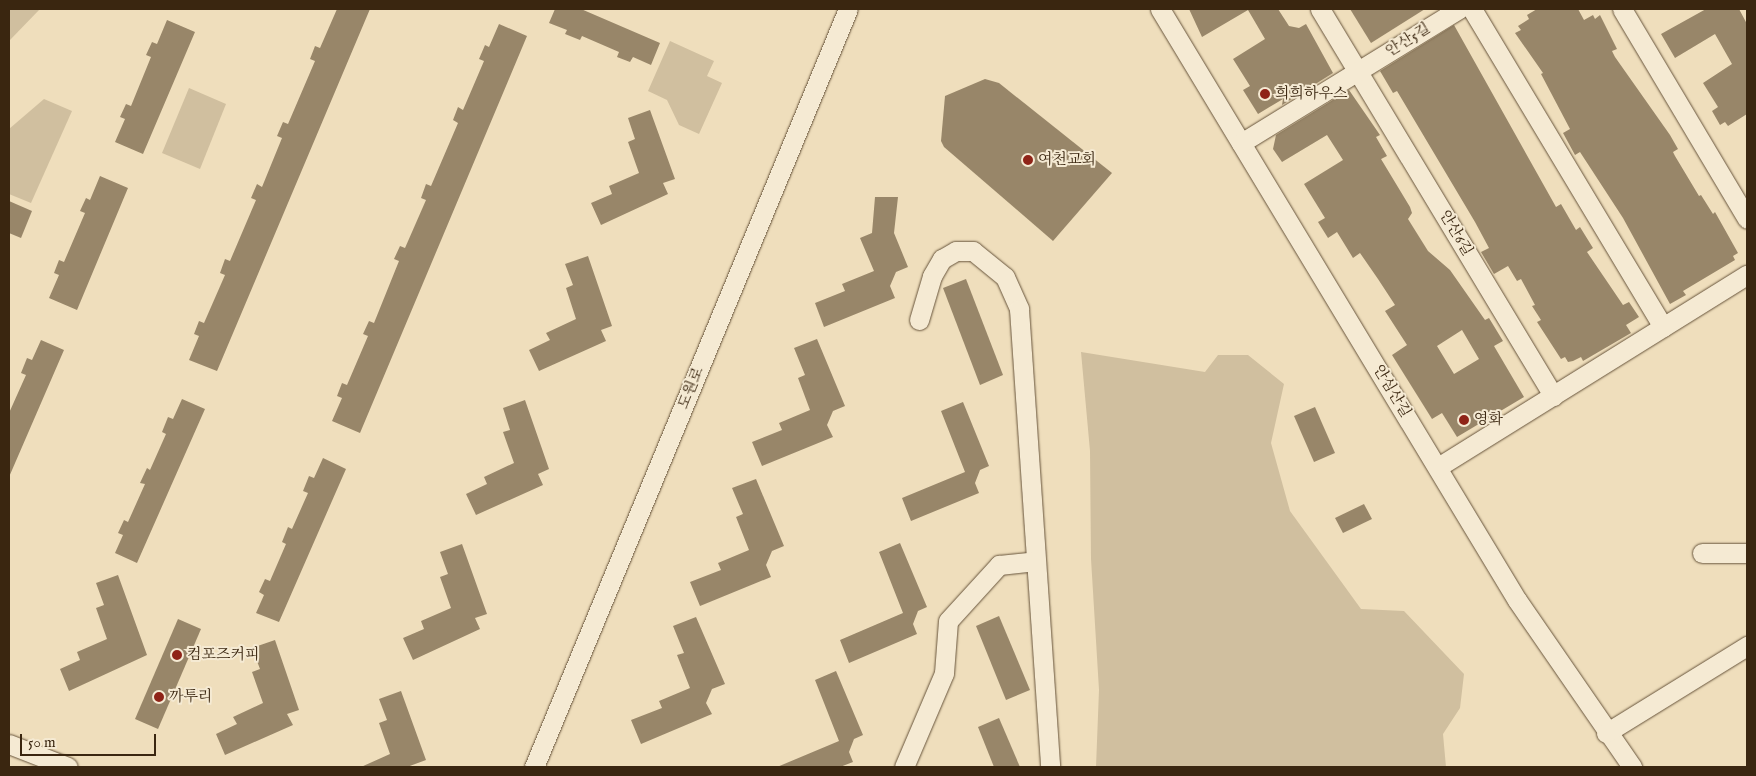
<!DOCTYPE html>
<html>
<head>
<meta charset="utf-8">
<style>
	body { margin:0 }
	#map { position:relative; width:1756px; height:776px; overflow:hidden; background:#efdebc; font-family:"IM FELL English","Noto Serif KR",serif }
	div>[style] { position:absolute }
	[style*='--x'] { left:calc(var(--x)*1px); top:calc(var(--y)*1px); width:calc(var(--w)*1px); rotate:calc(var(--a)*1deg) }
	.green>* { inset:0; background:#d0bf9f }
	.building>* { inset:0; background:#988669 }
	.roads { filter:drop-shadow(0 0 1px #67543b) drop-shadow(0 0 1px #67543b) }
	.minor>* { height:19px; margin:-9.5px; padding:0 9.5px; transform-origin:9.5px; border-radius:9.5px; background:#f5ead3 }
	.dots>* { width:14px; height:14px; translate:-50% -50%; box-sizing:border-box; border:2px solid #f5ead3; border-radius:50% }
	span { translate:-50% -50%; white-space:nowrap; text-align:center; line-height:1.15; -webkit-text-stroke:4px #f5ead3; paint-order:stroke }
	.street-label { font-size:15px; color:#3a2610 }
	.poi-label { font-size:15px; color:#3a2610 }
	.left { translate:0 -50%; text-align:left }
	.frame { position:absolute; inset:0; border:10px solid #3a2610; pointer-events:none }
	.scale { position:absolute; left:20px; top:734px; width:136px; height:22px; box-sizing:border-box; border:2px solid #3a2610; border-top:0; padding-left:6px; font-size:15px; line-height:18px; white-space:nowrap; color:#3a2610; -webkit-text-stroke:4px #f5ead3; paint-order:stroke }
</style>
</head>
<body>
<div id="map">
	<div class="green">
		<div style="clip-path:polygon(9px 9px,40px 9px,9px 41px)"></div>
		<div style="clip-path:polygon(670px 41px,714px 61px,707px 76px,722px 83px,699px 134px,679px 125px,667px 100px,648px 91px)"></div>
		<div style="clip-path:polygon(189px 88px,226px 104px,200px 169px,162px 153px)"></div>
		<div style="clip-path:polygon(44px 99px,72px 111px,31px 203px,9px 194px,9px 129px)"></div>
		<div style="clip-path:polygon(1081px 352px,1205px 372px,1218px 355px,1248px 355px,1284px 384px,1271px 443px,1290px 511px,1361px 609px,1404px 611px,1464px 674px,1460px 708px,1443px 734px,1446px 767px,1096px 767px,1099px 690px,1091px 559px,1090px 451px)"></div>
	</div>
	<div class="building">
		<div style="clip-path:polygon(337px 9px,370px 9px,217px 371px,189px 360px,199px 336px,194px 334px,199px 321px,204px 323px,225px 275px,220px 273px,225px 259px,230px 261px,256px 200px,251px 198px,257px 184px,262px 187px,282px 138px,277px 136px,283px 122px,288px 124px,315px 61px,310px 59px,315px 46px,320px 48px)"></div>
		<div style="clip-path:polygon(555px 9px,581px 9px,660px 43px,651px 65px,633px 57px,630px 62px,617px 57px,619px 52px,582px 36px,580px 40px,565px 34px,567px 30px,549px 23px)"></div>
		<div style="clip-path:polygon(1189px 9px,1278px 9px,1289px 26px,1299px 28px,1306px 24px,1333px 73px,1282px 105px,1283px 99px,1258px 114px,1243px 90px,1250px 86px,1233px 59px,1265px 39px,1248px 10px,1202px 37px)"></div>
		<div style="clip-path:polygon(1350px 9px,1425px 9px,1371px 43px)"></div>
		<div style="clip-path:polygon(1537px 9px,1578px 9px,1584px 20px,1593px 15px,1595px 19px,1600px 15px,1617px 49px,1612px 51px,1615px 57px,1670px 135px,1678px 149px,1673px 152px,1675px 156px,1699px 196px,1701px 195px,1713px 214px,1715px 212px,1738px 253px,1733px 256px,1735px 260px,1683px 291px,1686px 295px,1670px 304px,1623px 218px,1580px 152px,1575px 155px,1563px 133px,1570px 129px,1541px 74px,1543px 73px,1515px 33px,1521px 30px,1518px 26px,1529px 19px,1527px 15px)"></div>
		<div style="clip-path:polygon(1706px 9px,1739px 9px,1747px 24px,1747px 114px,1728px 126px,1725px 122px,1720px 125px,1712px 111px,1718px 107px,1703px 83px,1732px 64px,1715px 34px,1675px 58px,1661px 34px)"></div>
		<div style="clip-path:polygon(167px 20px,195px 32px,143px 154px,115px 142px,125px 119px,120px 117px,126px 104px,131px 106px,151px 57px,146px 55px,152px 42px,157px 44px)"></div>
		<div style="clip-path:polygon(499px 24px,527px 36px,360px 433px,332px 421px,342px 398px,337px 396px,342px 383px,347px 385px,368px 336px,363px 334px,369px 321px,374px 323px,399px 261px,394px 259px,400px 246px,405px 248px,426px 200px,421px 198px,426px 184px,431px 186px,458px 123px,453px 120px,458px 107px,463px 110px,484px 61px,479px 59px,485px 45px,489px 47px)"></div>
		<div style="clip-path:polygon(1454px 25px,1556px 207px,1561px 204px,1576px 230px,1580px 227px,1593px 248px,1587px 252px,1623px 305px,1629px 302px,1639px 317px,1626px 325px,1631px 333px,1583px 361px,1581px 357px,1573px 361px,1568px 362px,1565px 357px,1561px 359px,1537px 322px,1541px 320px,1532px 306px,1535px 305px,1521px 279px,1517px 281px,1508px 266px,1494px 274px,1481px 252px,1489px 248px,1475px 222px,1397px 91px,1393px 93px,1380px 71px)"></div>
		<div style="clip-path:polygon(985px 79px,999px 83px,1112px 173px,1053px 241px,944px 147px,941px 141px,945px 96px)"></div>
		<div style="clip-path:polygon(evenodd,1349px 90px,1380px 135px,1376px 137px,1387px 156px,1381px 159px,1410px 207px,1412px 213px,1408px 219px,1428px 251px,1450px 270px,1485px 320px,1489px 318px,1503px 341px,1494px 346px,1524px 397px,1457px 437px,1442px 413px,1432px 419px,1392px 355px,1407px 345px,1385px 311px,1395px 305px,1378px 279px,1360px 253px,1353px 258px,1337px 232px,1328px 238px,1318px 222px,1325px 218px,1304px 184px,1343px 160px,1327px 135px,1282px 162px,1273px 149px,1276px 135px,1349px 90px,1462px 330px,1479px 359px,1454px 374px,1437px 346px,1462px 330px)"></div>
		<div style="clip-path:polygon(650px 110px,675px 179px,663px 183px,668px 194px,601px 225px,591px 203px,612px 194px,609px 186px,639px 173px,628px 142px,635px 139px,628px 118px)"></div>
		<div style="clip-path:polygon(100px 176px,128px 188px,77px 310px,49px 298px,59px 275px,54px 273px,59px 260px,64px 262px,85px 213px,80px 211px,86px 198px,90px 200px)"></div>
		<div style="clip-path:polygon(875px 197px,898px 197px,894px 233px,908px 267px,896px 272px,890px 286px,895px 298px,824px 327px,815px 303px,845px 291px,842px 284px,874px 271px,860px 238px,872px 233px)"></div>
		<div style="clip-path:polygon(9px 201px,32px 211px,21px 238px,9px 233px)"></div>
		<div style="clip-path:polygon(588px 256px,612px 326px,601px 330px,606px 341px,539px 371px,529px 350px,550px 340px,546px 333px,576px 319px,566px 288px,573px 285px,565px 264px)"></div>
		<div style="clip-path:polygon(966px 279px,1003px 375px,980px 385px,943px 288px)"></div>
		<div style="clip-path:polygon(817px 339px,845px 406px,833px 411px,827px 425px,833px 437px,762px 466px,752px 442px,782px 430px,779px 423px,810px 410px,798px 378px,805px 375px,794px 348px)"></div>
		<div style="clip-path:polygon(41px 340px,64px 350px,9px 477px,9px 413px,26px 375px,21px 373px,27px 358px,32px 360px)"></div>
		<div style="clip-path:polygon(182px 399px,205px 409px,137px 563px,115px 553px,123px 535px,118px 533px,124px 520px,128px 522px,145px 484px,140px 483px,147px 468px,150px 470px,166px 434px,162px 432px,168px 417px,173px 419px)"></div>
		<div style="clip-path:polygon(525px 400px,549px 469px,538px 474px,543px 485px,476px 515px,466px 494px,487px 484px,484px 477px,514px 463px,503px 432px,510px 430px,503px 408px)"></div>
		<div style="clip-path:polygon(963px 402px,989px 466px,980px 470px,975px 483px,979px 493px,911px 521px,902px 498px,965px 472px,941px 411px)"></div>
		<div style="clip-path:polygon(1315px 407px,1335px 453px,1314px 462px,1294px 416px)"></div>
		<div style="clip-path:polygon(323px 458px,346px 469px,279px 622px,256px 613px,264px 595px,259px 592px,265px 579px,270px 581px,286px 544px,282px 542px,288px 527px,292px 529px,308px 493px,303px 491px,309px 476px,314px 478px)"></div>
		<div style="clip-path:polygon(756px 479px,784px 546px,772px 551px,766px 565px,771px 577px,700px 606px,690px 582px,721px 570px,718px 563px,749px 550px,736px 517px,743px 514px,732px 488px)"></div>
		<div style="clip-path:polygon(1364px 504px,1372px 519px,1343px 533px,1335px 518px)"></div>
		<div style="clip-path:polygon(900px 543px,927px 607px,918px 611px,913px 624px,917px 634px,849px 663px,840px 640px,903px 613px,879px 552px)"></div>
		<div style="clip-path:polygon(462px 544px,487px 614px,475px 618px,480px 629px,413px 660px,403px 638px,424px 629px,421px 621px,451px 608px,440px 577px,448px 574px,440px 552px)"></div>
		<div style="clip-path:polygon(118px 575px,147px 655px,69px 691px,60px 669px,80px 660px,77px 652px,107px 639px,96px 608px,104px 605px,96px 583px)"></div>
		<div style="clip-path:polygon(999px 616px,1030px 690px,1006px 700px,976px 626px)"></div>
		<div style="clip-path:polygon(696px 617px,725px 684px,712px 689px,706px 703px,712px 714px,641px 744px,631px 720px,662px 708px,659px 701px,690px 688px,677px 655px,684px 653px,673px 626px)"></div>
		<div style="clip-path:polygon(178px 619px,201px 629px,158px 729px,135px 719px)"></div>
		<div style="clip-path:polygon(275px 640px,299px 710px,287px 714px,293px 725px,225px 755px,216px 734px,237px 724px,233px 717px,263px 703px,252px 672px,260px 669px,252px 648px)"></div>
		<div style="clip-path:polygon(836px 671px,863px 735px,854px 739px,849px 752px,853px 762px,840px 767px,777px 767px,839px 741px,815px 680px)"></div>
		<div style="clip-path:polygon(401px 691px,426px 760px,407px 767px,361px 767px,390px 754px,379px 723px,387px 720px,379px 699px)"></div>
		<div style="clip-path:polygon(999px 718px,1020px 767px,994px 767px,978px 727px)"></div>
	</div>
	<div class="roads">
		<div class="minor">
			<div style="--x:1160;--y:9;--w:690;--a:58.87"></div>
			<div style="--x:1517;--y:600;--w:203;--a:55.4"></div>
			<div style="--x:1320;--y:9;--w:452;--a:58.9"></div>
			<div style="--x:1472;--y:9;--w:371;--a:59"></div>
			<div style="--x:1622;--y:9;--w:244;--a:59.2"></div>
			<div style="--x:1241;--y:143;--w:256;--a:-31.6"></div>
			<div style="--x:919;--y:320;--w:46;--a:-73.5"></div>
			<div style="--x:932;--y:276;--w:20;--a:-60"></div>
			<div style="--x:942;--y:259;--w:16;--a:-30"></div>
			<div style="--x:956;--y:251;--w:17;--a:0"></div>
			<div style="--x:973;--y:251;--w:41;--a:39.1"></div>
			<div style="--x:1005;--y:277;--w:35;--a:66"></div>
			<div style="--x:1019;--y:309;--w:459;--a:86.1"></div>
			<div style="--x:1438;--y:467;--w:364;--a:-31.9"></div>
			<div style="--x:1702;--y:553;--w:45;--a:0"></div>
			<div style="--x:1606;--y:733;--w:166;--a:-31.7"></div>
			<div style="--x:9;--y:744;--w:63;--a:21.3"></div>
			<div style="--x:534;--y:767;--w:820;--a:-67.5"></div>
			<div style="--x:904;--y:767;--w:102;--a:-66.9"></div>
			<div style="--x:944;--y:673;--w:52;--a:-85.6"></div>
			<div style="--x:948;--y:621;--w:76;--a:-47.7"></div>
			<div style="--x:999;--y:565;--w:37;--a:-6"></div>
		</div>
	</div>
	<div class="dots">
		<div style="left:1265px;top:94px;background:#8f2418"></div>
		<div style="left:1028px;top:160px;background:#8f2418"></div>
		<div style="left:1464px;top:420px;background:#8f2418"></div>
		<div style="left:177px;top:655px;background:#8f2418"></div>
		<div style="left:159px;top:697px;background:#8f2418"></div>
	</div>
	<div class="street-label">
		<span style="left:1408px;top:40px;rotate:-32deg">안산5길</span>
		<span style="left:1456px;top:233px;rotate:59deg">안산6길</span>
		<span style="left:691px;top:388px;rotate:-68deg">도원로</span>
		<span style="left:1392px;top:391px;rotate:59deg">안심산길</span>
	</div>
	<div class="poi-label">
		<span class="left" style="left:1275px;top:94px">희희하우스</span>
		<span class="left" style="left:1038px;top:160px">여천교회</span>
		<span class="left" style="left:1474px;top:420px">영화</span>
		<span class="left" style="left:187px;top:655px">컴포즈커피</span>
		<span class="left" style="left:169px;top:697px">까투리</span>
	</div>
	<div class="frame"></div>
	<div class="scale">50 m</div>
</div>
</body>
</html>
